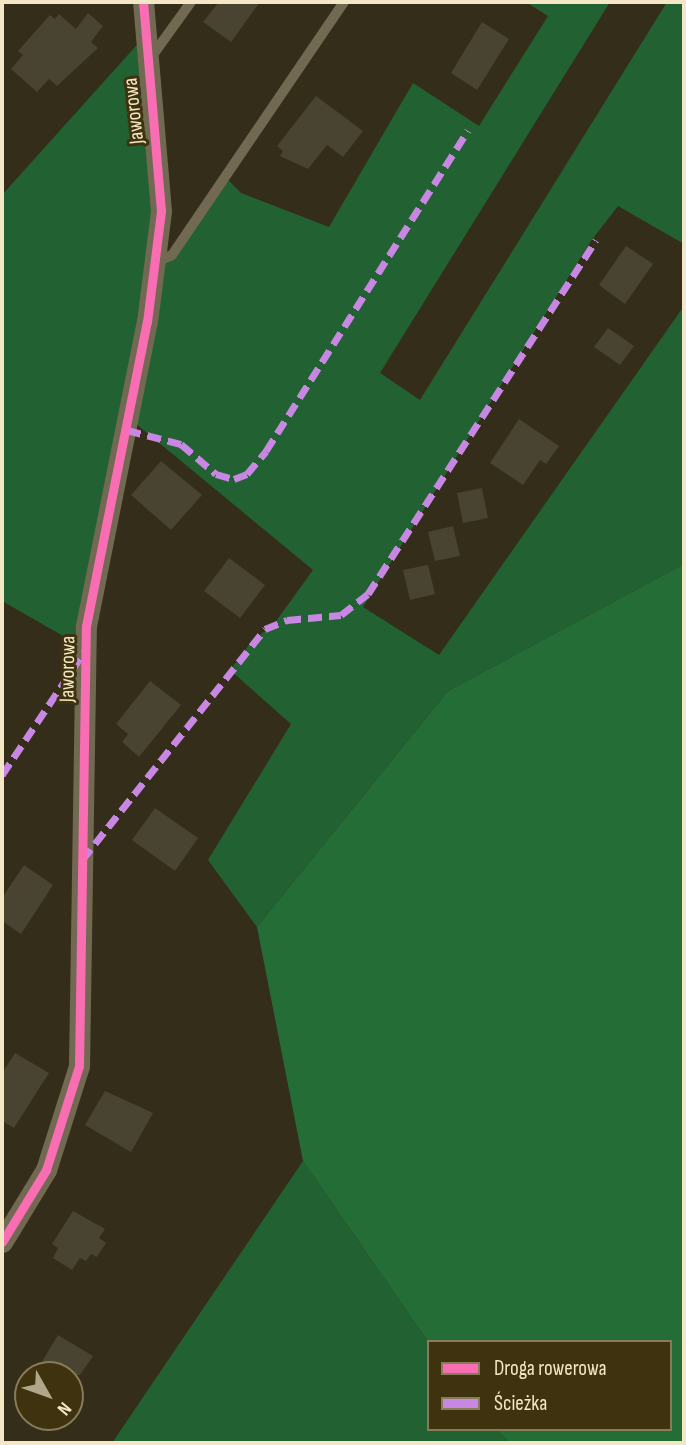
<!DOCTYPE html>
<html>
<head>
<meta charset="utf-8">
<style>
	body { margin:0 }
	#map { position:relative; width:686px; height:1445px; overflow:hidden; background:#342d1a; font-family:"Sofia Sans Condensed",sans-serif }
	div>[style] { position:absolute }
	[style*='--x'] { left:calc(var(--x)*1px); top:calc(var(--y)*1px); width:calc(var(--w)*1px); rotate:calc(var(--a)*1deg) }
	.green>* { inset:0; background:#226232 }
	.forest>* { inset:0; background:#246d37 }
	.building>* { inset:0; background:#484431 }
	.lane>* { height:10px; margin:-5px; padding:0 5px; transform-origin:5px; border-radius:5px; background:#726953 }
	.street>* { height:21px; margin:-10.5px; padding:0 10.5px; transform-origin:10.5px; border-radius:10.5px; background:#726953 }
	.quiet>* { height:7px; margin-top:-3.5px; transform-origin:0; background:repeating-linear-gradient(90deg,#c787e3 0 14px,transparent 0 21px) }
	.cycleway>* { height:9px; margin:-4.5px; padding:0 4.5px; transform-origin:4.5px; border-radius:4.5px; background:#f96db3 }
	span { translate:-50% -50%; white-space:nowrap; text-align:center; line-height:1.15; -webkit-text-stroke:6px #3f330f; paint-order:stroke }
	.street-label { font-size:21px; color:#f3e7c6 }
	.frame { position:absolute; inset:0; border:4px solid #f3e7c6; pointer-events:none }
	.legend { position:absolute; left:427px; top:1340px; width:245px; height:91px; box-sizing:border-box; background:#3f330f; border:2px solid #877b58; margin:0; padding:9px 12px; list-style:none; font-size:21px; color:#f3e7c6 }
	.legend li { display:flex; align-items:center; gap:14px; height:35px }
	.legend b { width:35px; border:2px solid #877b58 }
	.north { position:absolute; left:14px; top:1361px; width:70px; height:70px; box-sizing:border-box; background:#3f330f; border:2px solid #877b58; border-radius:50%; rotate:130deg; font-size:19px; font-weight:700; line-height:28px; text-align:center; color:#f3e7c6 }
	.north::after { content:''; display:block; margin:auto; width:24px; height:32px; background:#b0a68a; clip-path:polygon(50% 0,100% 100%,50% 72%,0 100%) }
</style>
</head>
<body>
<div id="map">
	<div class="green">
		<div style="clip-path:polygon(526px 2px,610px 2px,380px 373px,420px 400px,667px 2px,684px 2px,684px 244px,618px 206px,591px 241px,363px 607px,439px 655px,684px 306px,684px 564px,448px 691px,257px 927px,208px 860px,291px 724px,230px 670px,252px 641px,274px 624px,313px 570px,129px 418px,86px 649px,2px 601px,2px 195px,144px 37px,155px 262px,172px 254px,225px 177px,241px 193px,329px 227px,413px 83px,479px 126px,548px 16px)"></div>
		<div style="clip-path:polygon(303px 1161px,429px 1343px,429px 1429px,497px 1429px,509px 1443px,112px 1443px)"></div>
	</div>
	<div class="forest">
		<div style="clip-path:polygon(684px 564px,684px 1443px,509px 1443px,497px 1429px,670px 1429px,670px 1342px,429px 1343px,303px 1161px,257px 927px,448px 691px)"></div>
	</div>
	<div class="building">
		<div style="clip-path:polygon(219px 2px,260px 2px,231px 42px,203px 22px)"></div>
		<div style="clip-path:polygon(88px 13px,103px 26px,91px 42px,98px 48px,57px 86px,49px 79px,37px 92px,11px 69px,23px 55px,18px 51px,50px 15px,55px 19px,59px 14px,76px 29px)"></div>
		<div style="clip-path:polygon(482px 22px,509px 39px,477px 90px,451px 73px)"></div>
		<div style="clip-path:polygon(316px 96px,363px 131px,343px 157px,327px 145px,308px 169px,280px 156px,283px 151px,277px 146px)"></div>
		<div style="clip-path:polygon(626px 246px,653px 264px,625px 304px,599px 285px)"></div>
		<div style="clip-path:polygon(608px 328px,634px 346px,620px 365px,594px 347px)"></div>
		<div style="clip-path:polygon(519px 419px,559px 446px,546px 464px,540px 460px,523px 485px,490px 463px)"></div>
		<div style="clip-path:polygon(161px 461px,202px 495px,171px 530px,131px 495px)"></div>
		<div style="clip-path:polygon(482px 488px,488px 518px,463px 523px,457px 493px)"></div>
		<div style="clip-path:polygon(453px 526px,460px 556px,435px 561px,428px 532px)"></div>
		<div style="clip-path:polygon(229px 558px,265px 585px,240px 618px,204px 591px)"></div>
		<div style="clip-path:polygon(428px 565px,435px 594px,410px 600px,403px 570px)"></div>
		<div style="clip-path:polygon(150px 681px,181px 705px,139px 757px,122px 742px,128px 734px,116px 724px)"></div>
		<div style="clip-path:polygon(155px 808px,198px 838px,175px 871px,132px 840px)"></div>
		<div style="clip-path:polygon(24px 865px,53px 885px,21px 934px,2px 921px,2px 898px)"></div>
		<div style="clip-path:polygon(15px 1053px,49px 1073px,14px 1128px,2px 1121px,2px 1073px)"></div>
		<div style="clip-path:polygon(105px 1091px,153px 1113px,131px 1152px,85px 1125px)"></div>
		<div style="clip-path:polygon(73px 1211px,105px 1229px,99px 1238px,106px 1243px,97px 1257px,91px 1254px,86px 1261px,80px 1258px,72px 1270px,53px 1258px,58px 1248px,52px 1244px)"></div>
		<div style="clip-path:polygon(58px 1335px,93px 1356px,80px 1375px,34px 1375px)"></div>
	</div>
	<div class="lane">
		<div style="--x:150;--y:59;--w:70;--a:-54.3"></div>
		<div style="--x:155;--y:262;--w:18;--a:-22"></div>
		<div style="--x:172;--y:255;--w:306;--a:-55.8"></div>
	</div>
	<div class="street">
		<div style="--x:2;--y:1242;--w:84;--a:-58.6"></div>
		<div style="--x:46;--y:1170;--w:109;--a:-72.4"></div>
		<div style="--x:79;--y:1066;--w:440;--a:-89.1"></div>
		<div style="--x:86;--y:626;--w:310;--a:-78.7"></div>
		<div style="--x:147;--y:322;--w:112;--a:-82.8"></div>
		<div style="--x:161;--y:211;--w:210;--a:-94.9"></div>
	</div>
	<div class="quiet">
		<div style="--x:127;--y:430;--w:56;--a:14.5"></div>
		<div style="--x:181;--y:444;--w:46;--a:40.6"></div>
		<div style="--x:216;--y:474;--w:19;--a:16"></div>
		<div style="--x:234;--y:479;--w:14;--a:-21"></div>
		<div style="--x:247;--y:474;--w:30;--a:-50"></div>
		<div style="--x:266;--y:451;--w:379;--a:-57.8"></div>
		<div style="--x:2;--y:775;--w:148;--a:-56.3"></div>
		<div style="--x:82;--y:860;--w:295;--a:-51.6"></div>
		<div style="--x:265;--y:629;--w:24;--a:-22"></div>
		<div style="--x:287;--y:620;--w:54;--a:-5.3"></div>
		<div style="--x:341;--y:615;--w:34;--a:-38"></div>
		<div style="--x:368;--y:594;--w:421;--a:-57.2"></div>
	</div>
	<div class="cycleway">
		<div style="--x:2;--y:1242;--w:84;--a:-58.6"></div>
		<div style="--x:46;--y:1170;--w:109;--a:-72.4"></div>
		<div style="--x:79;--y:1066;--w:440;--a:-89.1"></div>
		<div style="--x:86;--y:626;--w:310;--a:-78.7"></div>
		<div style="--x:147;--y:322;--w:112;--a:-82.8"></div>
		<div style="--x:161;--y:211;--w:210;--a:-94.9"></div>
	</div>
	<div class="street-label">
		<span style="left:134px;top:111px;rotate:-96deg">Jaworowa</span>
		<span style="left:68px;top:669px;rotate:-89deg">Jaworowa</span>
	</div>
	<div class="frame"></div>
	<ul class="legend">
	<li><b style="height:9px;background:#f96db3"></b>Droga rowerowa</li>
	<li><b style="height:9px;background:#c787e3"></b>Ścieżka</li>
	</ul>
	<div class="north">N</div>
</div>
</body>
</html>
